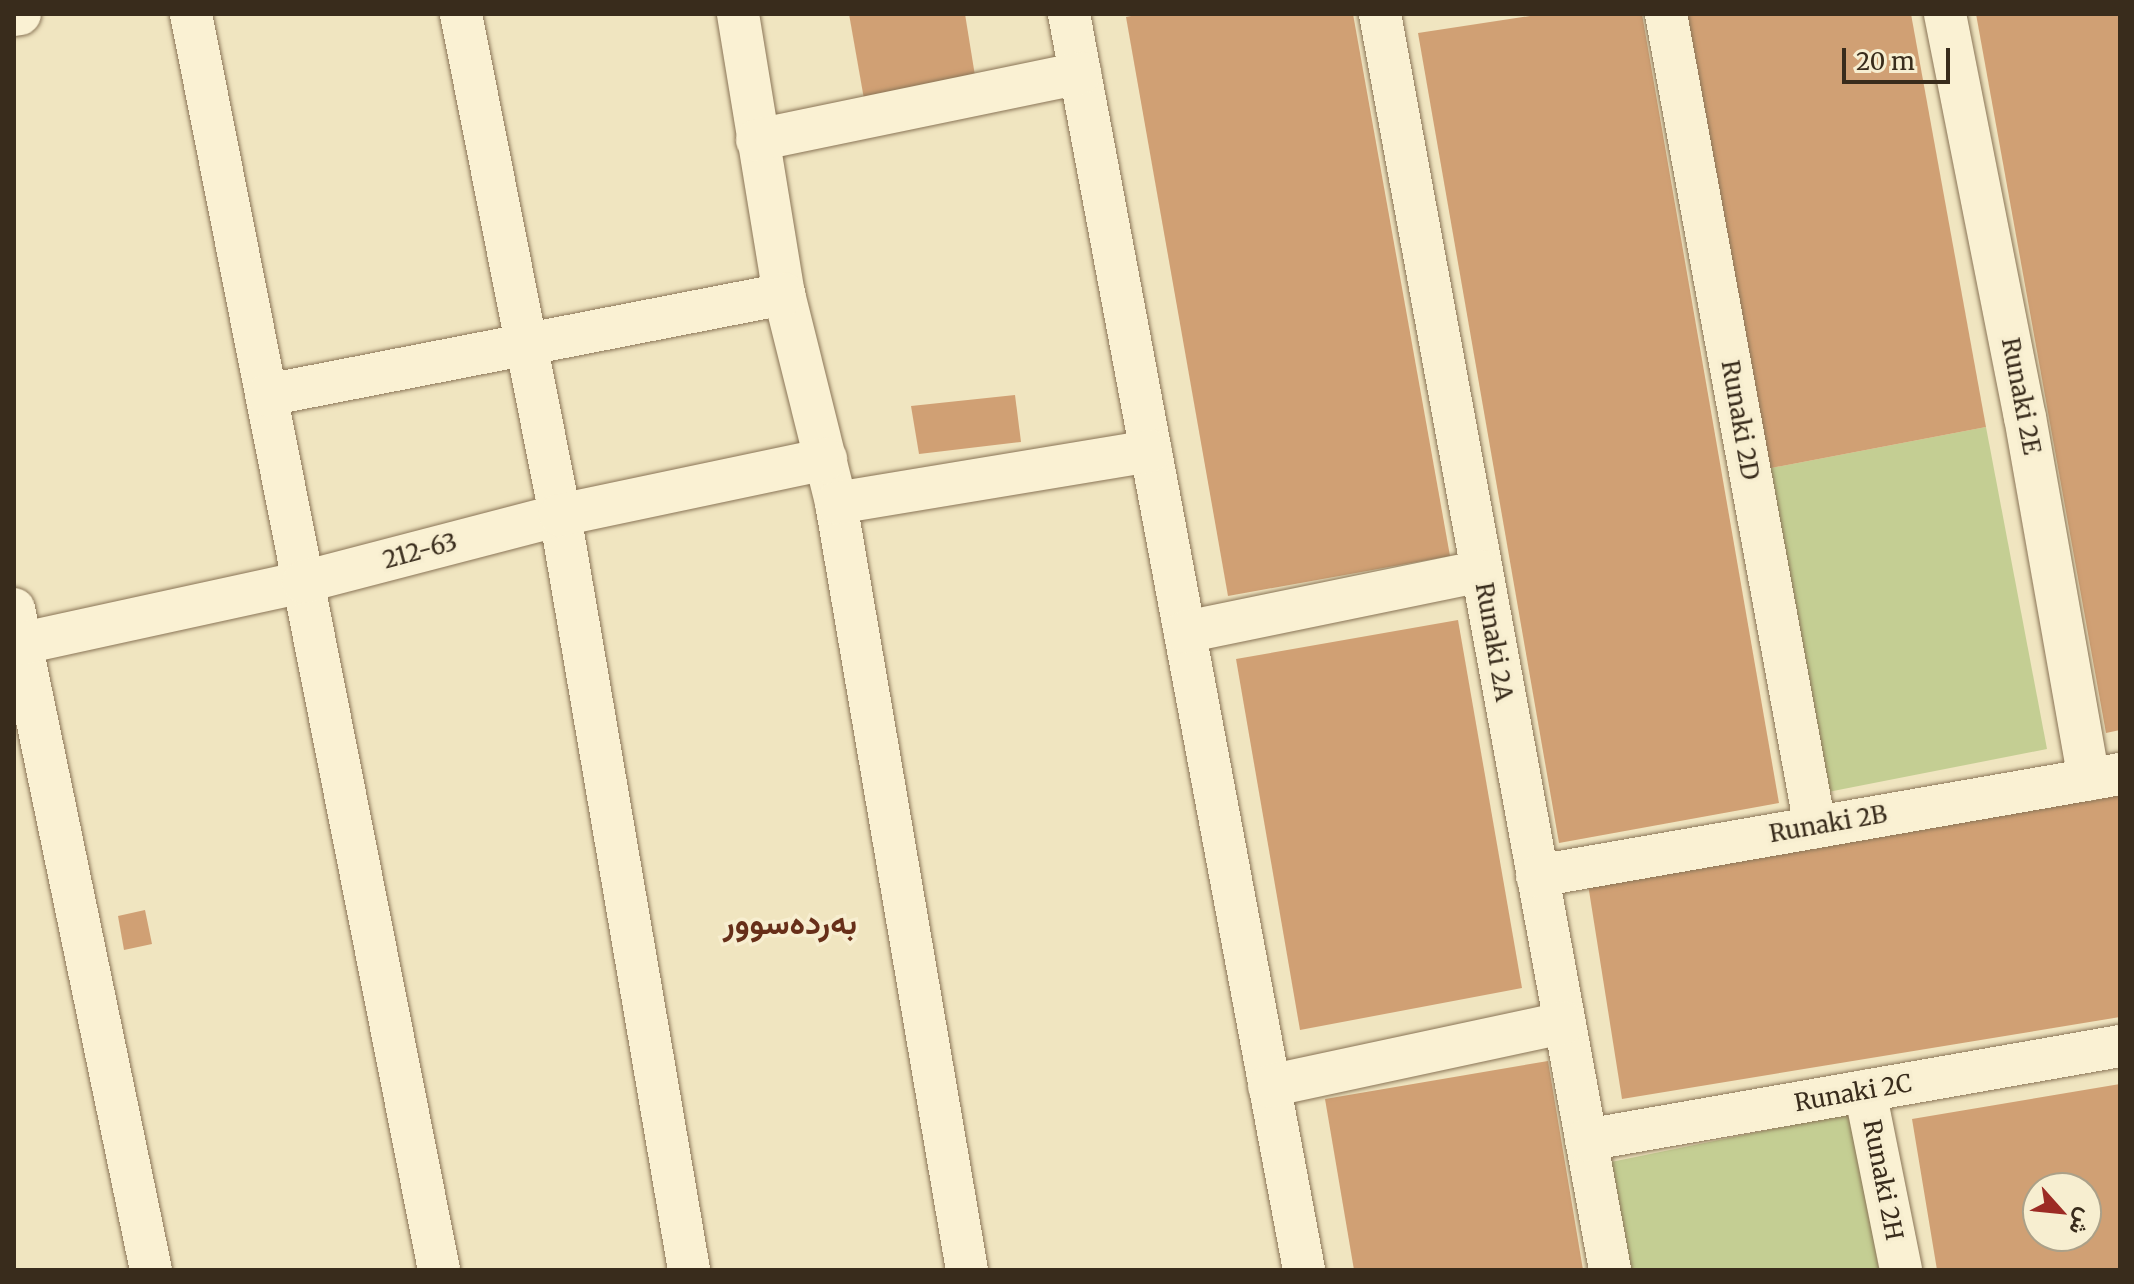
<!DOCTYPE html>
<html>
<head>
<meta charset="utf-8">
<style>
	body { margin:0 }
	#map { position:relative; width:2134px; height:1284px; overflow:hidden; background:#f0e5c0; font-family:Merriweather,Vazirmatn,serif }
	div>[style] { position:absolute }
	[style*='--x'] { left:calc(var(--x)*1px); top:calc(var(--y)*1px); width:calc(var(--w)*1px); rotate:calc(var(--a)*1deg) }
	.green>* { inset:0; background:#c4ce93 }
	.building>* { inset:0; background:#d0a074 }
	.roads { filter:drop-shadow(0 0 2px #8a7557) drop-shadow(0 0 2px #8a7557) }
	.street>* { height:42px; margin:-21px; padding:0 21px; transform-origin:21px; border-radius:21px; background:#faf1d3 }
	span { translate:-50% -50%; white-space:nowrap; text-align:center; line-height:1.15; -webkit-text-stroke:7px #f7eed0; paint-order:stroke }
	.street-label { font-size:24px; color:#392c1c }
	.district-label { font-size:32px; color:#672f19; font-weight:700 }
	.frame { position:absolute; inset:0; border:16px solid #392c1c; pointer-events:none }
	.north { position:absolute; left:2022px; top:1172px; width:80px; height:80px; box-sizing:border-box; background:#f7eed0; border:2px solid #aba088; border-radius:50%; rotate:117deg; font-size:22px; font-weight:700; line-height:32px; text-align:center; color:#392c1c }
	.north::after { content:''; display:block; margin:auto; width:28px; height:36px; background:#9c2b24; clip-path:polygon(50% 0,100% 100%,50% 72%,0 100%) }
	.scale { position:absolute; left:1842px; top:48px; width:108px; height:36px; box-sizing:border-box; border:4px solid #392c1c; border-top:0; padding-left:10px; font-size:24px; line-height:28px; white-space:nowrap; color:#392c1c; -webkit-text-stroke:6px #f7eed0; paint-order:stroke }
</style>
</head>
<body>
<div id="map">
	<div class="green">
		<div style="clip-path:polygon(1986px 427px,2047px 749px,1828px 792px,1766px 469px)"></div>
		<div style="clip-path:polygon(1851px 1113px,1879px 1270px,1630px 1270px,1611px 1162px)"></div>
	</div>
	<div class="building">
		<div style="clip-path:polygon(849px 14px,965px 14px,976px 82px,864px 99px)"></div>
		<div style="clip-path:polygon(1141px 14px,1353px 14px,1450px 556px,1228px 596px,1126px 17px)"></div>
		<div style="clip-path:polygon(1543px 14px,1642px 14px,1779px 803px,1559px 843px,1418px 33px)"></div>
		<div style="clip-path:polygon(1683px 14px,1911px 14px,1986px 427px,1766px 469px)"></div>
		<div style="clip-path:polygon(1976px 14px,2120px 14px,2120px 730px,2106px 733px)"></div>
		<div style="clip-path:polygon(1015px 395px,1021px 442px,919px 454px,911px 406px)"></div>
		<div style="clip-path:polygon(1458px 620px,1522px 988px,1300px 1030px,1236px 659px)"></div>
		<div style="clip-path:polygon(2120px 789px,2120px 1017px,1622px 1099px,1587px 878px)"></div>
		<div style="clip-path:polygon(145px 910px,152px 944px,124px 950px,118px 916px)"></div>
		<div style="clip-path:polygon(1548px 1061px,1583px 1270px,1354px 1270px,1325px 1099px)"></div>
		<div style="clip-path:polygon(evenodd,2120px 1084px,2120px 1270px,1937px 1270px,1912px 1119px,2120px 1084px,2038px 1188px,2086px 1188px,2086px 1236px,2038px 1236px,2038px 1188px)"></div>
	</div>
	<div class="roads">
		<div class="street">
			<div style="--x:191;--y:14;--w:1280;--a:78.83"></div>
			<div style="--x:461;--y:14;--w:511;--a:78.82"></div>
			<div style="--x:560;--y:515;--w:766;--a:80.3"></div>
			<div style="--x:738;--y:14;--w:284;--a:80.7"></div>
			<div style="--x:784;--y:294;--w:215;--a:76"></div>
			<div style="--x:836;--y:503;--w:778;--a:80.31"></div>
			<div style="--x:1069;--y:14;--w:1278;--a:79.4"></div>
			<div style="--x:1380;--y:14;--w:1277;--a:79.62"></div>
			<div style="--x:1666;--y:14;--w:827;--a:79.61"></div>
			<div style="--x:1945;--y:14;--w:411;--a:78.8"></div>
			<div style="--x:2025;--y:417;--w:368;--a:80"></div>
			<div style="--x:14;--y:15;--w:6;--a:-9"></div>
			<div style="--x:757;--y:140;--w:330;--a:-11.7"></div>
			<div style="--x:267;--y:395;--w:527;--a:-11.05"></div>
			<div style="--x:836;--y:503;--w:319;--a:-9.4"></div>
			<div style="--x:14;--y:609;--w:675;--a:78.29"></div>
			<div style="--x:1185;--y:632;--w:302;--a:-11.6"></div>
			<div style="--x:14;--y:645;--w:296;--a:-12.3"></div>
			<div style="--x:303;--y:582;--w:266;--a:-14.6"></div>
			<div style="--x:560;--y:515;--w:272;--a:-11.9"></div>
			<div style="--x:1537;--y:876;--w:592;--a:-9.92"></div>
			<div style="--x:1269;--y:1086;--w:302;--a:-12.1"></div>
			<div style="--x:1865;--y:1091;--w:183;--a:78.6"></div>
			<div style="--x:1586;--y:1140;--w:542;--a:-9.98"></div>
		</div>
	</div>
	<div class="street-label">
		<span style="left:2021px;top:396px;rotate:79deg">Runaki 2E</span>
		<span style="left:1740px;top:420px;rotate:80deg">Runaki 2D</span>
		<span style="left:420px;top:551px;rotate:-15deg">212-63</span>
		<span style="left:1494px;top:642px;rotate:80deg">Runaki 2A</span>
		<span style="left:1828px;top:824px;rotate:-10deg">Runaki 2B</span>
		<span style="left:1853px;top:1093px;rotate:-10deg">Runaki 2C</span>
		<span style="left:1883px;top:1180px;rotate:79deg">Runaki 2H</span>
	</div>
	<div class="district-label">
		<span style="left:790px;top:923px">بەردەسوور</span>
	</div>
	<div class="frame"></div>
	<div class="north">ش</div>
	<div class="scale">20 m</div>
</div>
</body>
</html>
